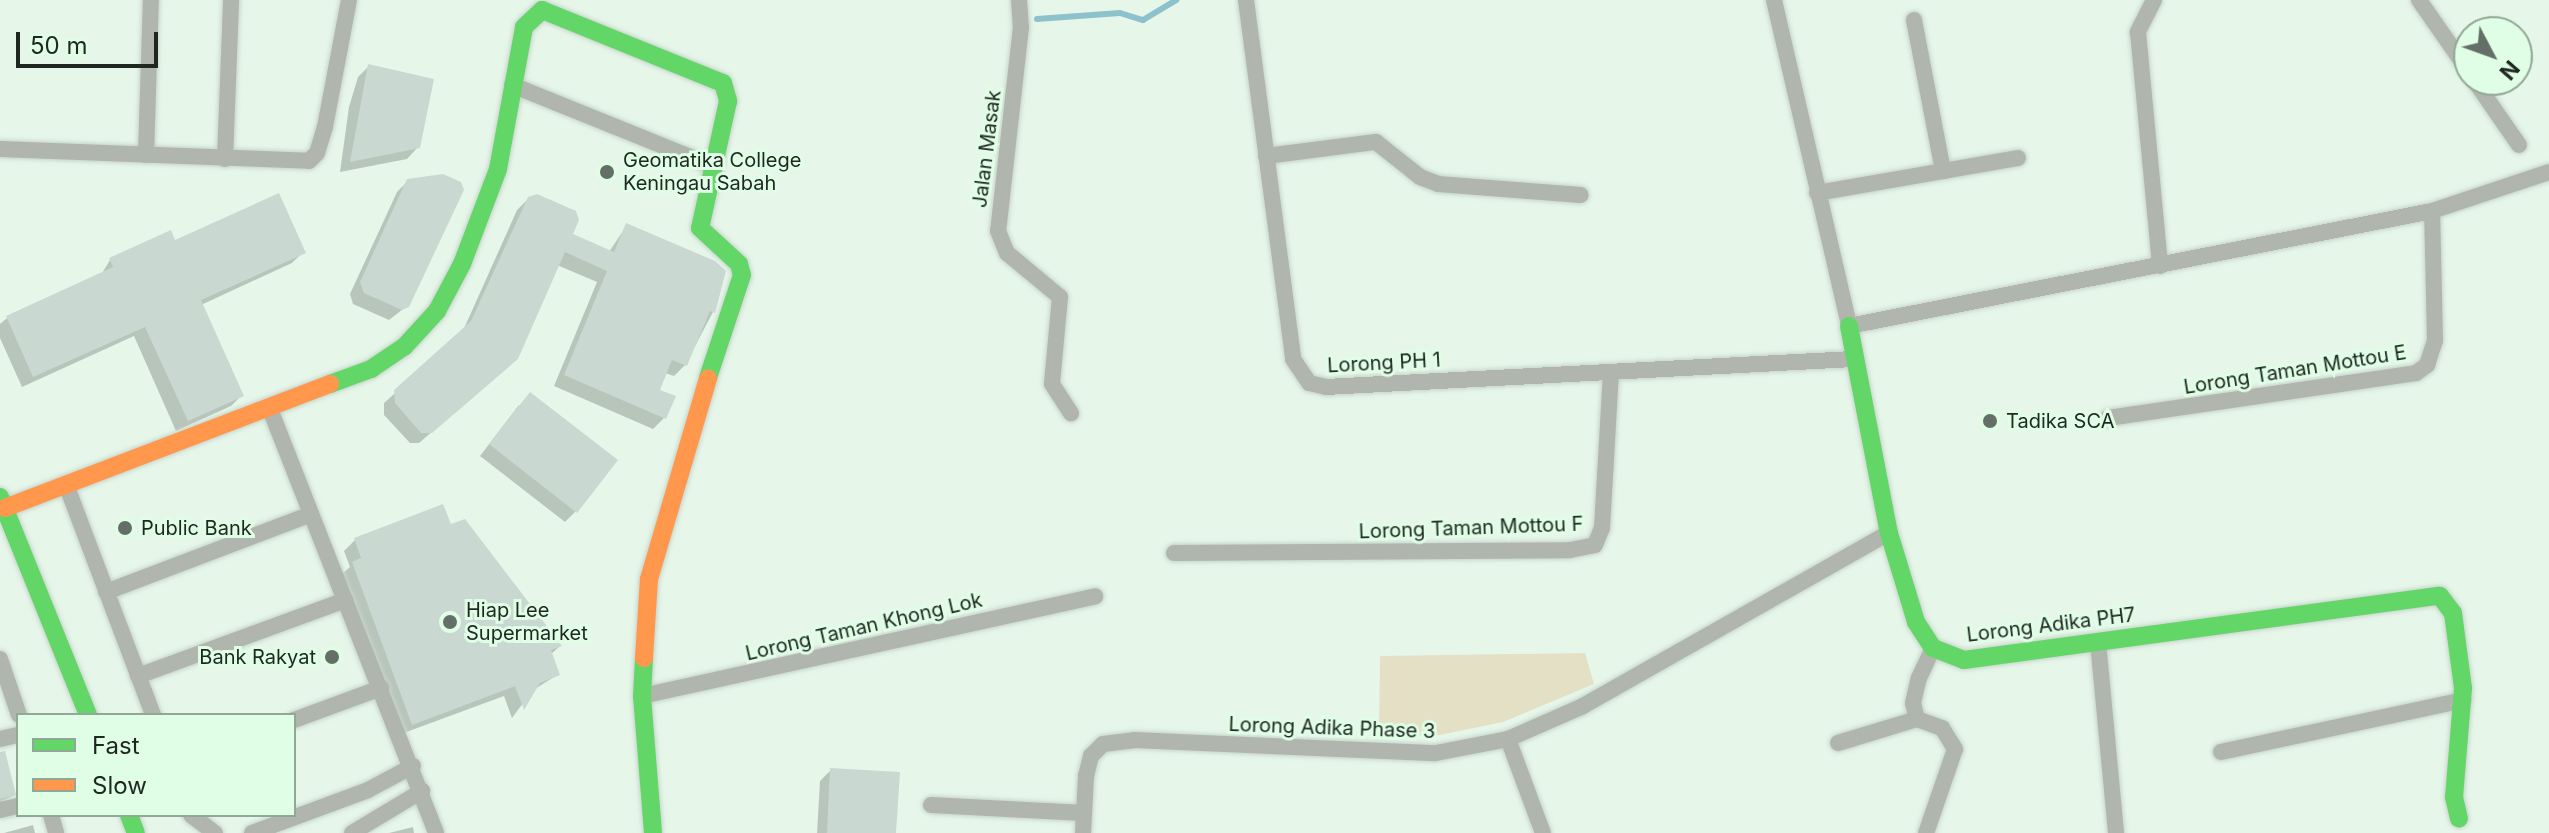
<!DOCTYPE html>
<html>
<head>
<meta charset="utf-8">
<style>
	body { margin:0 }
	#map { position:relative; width:2549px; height:833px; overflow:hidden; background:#e6f7ea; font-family:Inter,sans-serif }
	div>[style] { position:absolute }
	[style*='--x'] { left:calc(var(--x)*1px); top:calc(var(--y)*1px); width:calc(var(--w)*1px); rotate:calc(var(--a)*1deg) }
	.green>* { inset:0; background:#e4e0c5 }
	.shadow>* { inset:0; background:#0003 }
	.stream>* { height:6px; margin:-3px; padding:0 3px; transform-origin:3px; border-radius:3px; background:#8dc2cd }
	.building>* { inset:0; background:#c9d8d1 }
	.roads { filter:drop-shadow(0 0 2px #c8d4cb) drop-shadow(0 0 2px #c8d4cb) }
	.street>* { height:16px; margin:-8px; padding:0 8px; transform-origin:8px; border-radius:8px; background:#b0b6ad }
	.fast>* { height:18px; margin:-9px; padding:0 9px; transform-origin:9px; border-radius:9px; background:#63d668 }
	.slow>* { height:18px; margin:-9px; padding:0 9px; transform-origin:9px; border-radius:9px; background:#ff974d }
	.dots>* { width:22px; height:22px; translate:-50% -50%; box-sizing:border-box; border:4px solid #e0fde6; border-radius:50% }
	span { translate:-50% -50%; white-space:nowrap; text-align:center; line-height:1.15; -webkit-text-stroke:6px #e0fde6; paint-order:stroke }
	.street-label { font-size:20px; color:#1e2820 }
	.poi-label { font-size:20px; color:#1e2820 }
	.left { translate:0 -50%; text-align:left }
	.right { translate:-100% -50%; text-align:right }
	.legend { position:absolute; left:16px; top:713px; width:280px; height:104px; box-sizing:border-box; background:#e0fde6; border:2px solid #92a897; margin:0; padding:10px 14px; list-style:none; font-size:24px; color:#1e2820 }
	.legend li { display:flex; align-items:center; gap:16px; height:40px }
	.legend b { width:40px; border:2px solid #92a897 }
	.north { position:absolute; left:2453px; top:16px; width:80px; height:80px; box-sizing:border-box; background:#e0fde6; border:2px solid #92a897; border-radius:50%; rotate:131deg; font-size:22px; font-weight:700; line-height:32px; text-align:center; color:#1e2820 }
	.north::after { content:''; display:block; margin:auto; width:28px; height:36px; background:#647067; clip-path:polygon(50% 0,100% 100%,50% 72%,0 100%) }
	.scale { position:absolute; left:16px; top:32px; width:142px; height:36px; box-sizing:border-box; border:4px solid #1e2820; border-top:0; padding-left:10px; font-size:24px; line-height:28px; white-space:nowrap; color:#1e2820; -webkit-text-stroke:6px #e0fde6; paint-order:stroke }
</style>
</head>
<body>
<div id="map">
	<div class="green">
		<div style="clip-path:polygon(1585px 653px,1594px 684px,1503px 722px,1440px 735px,1379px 736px,1380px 656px)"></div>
	</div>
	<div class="shadow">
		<div style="clip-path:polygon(369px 66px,418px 147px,407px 159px,340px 172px,349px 107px,358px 77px)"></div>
		<div style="clip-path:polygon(408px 181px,407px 306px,389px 320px,353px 304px,350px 294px,397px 192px)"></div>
		<div style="clip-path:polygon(529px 198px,570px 235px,609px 252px,627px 225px,713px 312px,685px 365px,674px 376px,665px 373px,657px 391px,664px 418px,653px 429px,554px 386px,597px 282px,557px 265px,504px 370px,419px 443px,410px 443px,384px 415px,384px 403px,462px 333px,517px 210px)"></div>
		<div style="clip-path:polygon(303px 252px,292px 263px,201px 305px,242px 395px,231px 406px,176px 431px,134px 336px,22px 387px,0 338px,0 324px,7px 318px,101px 275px,110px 260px)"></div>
		<div style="clip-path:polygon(519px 405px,576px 511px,565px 522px,480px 456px)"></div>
		<div style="clip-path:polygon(450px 527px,560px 646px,550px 655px,557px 675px,532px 691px,512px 718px,504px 696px,401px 734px,342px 574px,350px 567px,344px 551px,355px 540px)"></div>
		<div style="clip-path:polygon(0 752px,14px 795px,0 802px)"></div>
		<div style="clip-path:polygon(831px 770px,894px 833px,817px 833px,820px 781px)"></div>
		<div style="clip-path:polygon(33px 825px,35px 833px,4px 833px)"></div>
		<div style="clip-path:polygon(413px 827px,414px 833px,389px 833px)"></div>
	</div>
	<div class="stream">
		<div style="--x:1037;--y:19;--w:83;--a:-4.1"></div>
		<div style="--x:1120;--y:13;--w:24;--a:17"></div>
		<div style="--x:1143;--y:20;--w:39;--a:-31"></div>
	</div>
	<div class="building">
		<div style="clip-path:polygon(368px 64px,434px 79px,420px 148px,350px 162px)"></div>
		<div style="clip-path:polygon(443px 174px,461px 182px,464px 190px,409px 307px,402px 310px,364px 293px,360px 282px,407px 179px)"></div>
		<div style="clip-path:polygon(279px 193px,306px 253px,201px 300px,244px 396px,188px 421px,145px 327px,33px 377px,6px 316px,113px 267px,109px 258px,171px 230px,175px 240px)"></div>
		<div style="clip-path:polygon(537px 194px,576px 211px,579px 220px,573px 234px,614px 252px,626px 223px,715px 261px,726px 271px,715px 313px,710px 311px,687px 366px,672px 360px,660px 390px,676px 396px,666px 419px,564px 375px,607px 271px,565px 252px,518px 359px,432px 433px,421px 433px,395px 403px,394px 390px,471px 321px,528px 197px)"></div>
		<div style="clip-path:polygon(530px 392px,618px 460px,577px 513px,489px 444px)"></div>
		<div style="clip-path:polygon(443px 504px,451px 524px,465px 519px,562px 646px,551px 650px,560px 675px,540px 683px,524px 710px,515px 686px,412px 725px,352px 562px,361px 558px,354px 538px)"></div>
		<div style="clip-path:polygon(5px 751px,16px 795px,0 799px,0 752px)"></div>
		<div style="clip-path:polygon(830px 768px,900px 772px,896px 833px,827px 833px)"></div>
	</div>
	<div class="roads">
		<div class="street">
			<div style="--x:1019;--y:0;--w:27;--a:86"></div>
			<div style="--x:1021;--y:27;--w:205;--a:96.4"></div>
			<div style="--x:998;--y:231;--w:24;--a:68"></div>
			<div style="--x:1007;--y:253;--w:69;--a:39.7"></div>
			<div style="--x:1060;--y:297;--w:87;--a:95.3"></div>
			<div style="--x:1052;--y:384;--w:35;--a:57"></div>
			<div style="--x:1246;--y:0;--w:362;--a:82.5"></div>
			<div style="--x:1293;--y:359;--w:29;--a:56"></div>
			<div style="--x:1309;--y:383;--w:17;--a:13"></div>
			<div style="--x:1326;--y:387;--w:528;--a:-3.04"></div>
			<div style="--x:1774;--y:0;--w:335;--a:77"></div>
			<div style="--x:1849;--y:326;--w:594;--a:-11.16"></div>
			<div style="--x:2432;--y:211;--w:123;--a:-18.4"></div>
			<div style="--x:2154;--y:0;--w:36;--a:117"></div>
			<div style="--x:2138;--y:32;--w:235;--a:84.6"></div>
			<div style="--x:2419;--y:0;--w:88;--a:55.2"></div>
			<div style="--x:1914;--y:20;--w:154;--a:79.1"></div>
			<div style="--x:2474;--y:80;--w:79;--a:55.3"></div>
			<div style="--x:512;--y:85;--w:216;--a:22"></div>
			<div style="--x:0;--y:149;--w:309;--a:2.2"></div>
			<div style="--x:309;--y:161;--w:11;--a:-45"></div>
			<div style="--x:317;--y:153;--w:27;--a:-73"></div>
			<div style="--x:325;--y:127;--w:129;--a:-79.3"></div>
			<div style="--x:146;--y:155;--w:155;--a:-88.2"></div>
			<div style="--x:1266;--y:156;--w:111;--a:-7.3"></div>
			<div style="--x:1376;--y:142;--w:56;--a:38.5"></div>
			<div style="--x:1420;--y:177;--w:19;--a:21"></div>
			<div style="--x:1438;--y:184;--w:143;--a:4.4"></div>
			<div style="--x:225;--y:159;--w:159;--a:-87.8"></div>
			<div style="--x:1817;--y:193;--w:204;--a:-9.9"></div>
			<div style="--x:270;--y:409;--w:455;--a:68.6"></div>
			<div style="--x:2108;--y:418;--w:311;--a:-8.3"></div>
			<div style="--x:2416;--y:373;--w:14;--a:-36"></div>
			<div style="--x:2427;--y:365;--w:26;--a:-72"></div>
			<div style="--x:2435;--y:340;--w:129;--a:-91.3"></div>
			<div style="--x:67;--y:487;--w:244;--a:69.3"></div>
			<div style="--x:1174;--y:553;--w:396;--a:-0.4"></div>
			<div style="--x:1570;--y:550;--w:25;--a:-11"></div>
			<div style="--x:1595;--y:545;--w:18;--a:-68"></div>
			<div style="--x:1602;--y:528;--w:156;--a:-86.7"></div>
			<div style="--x:106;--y:592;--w:219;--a:-20.8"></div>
			<div style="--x:2098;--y:642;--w:192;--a:84.6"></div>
			<div style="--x:0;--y:659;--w:59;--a:71.3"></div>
			<div style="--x:138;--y:676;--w:221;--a:-20.1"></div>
			<div style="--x:642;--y:696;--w:464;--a:-12.4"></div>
			<div style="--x:1917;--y:719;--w:16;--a:-104"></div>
			<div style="--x:1913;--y:703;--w:26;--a:-77"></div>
			<div style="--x:1919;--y:678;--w:33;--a:-65"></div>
			<div style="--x:294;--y:720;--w:93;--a:-20.2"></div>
			<div style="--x:0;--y:739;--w:18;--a:-13"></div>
			<div style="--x:1508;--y:739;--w:100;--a:69.6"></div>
			<div style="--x:1838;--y:743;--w:83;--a:-16.9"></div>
			<div style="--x:1917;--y:719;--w:27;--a:20"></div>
			<div style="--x:1942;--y:728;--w:25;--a:58"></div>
			<div style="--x:1955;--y:749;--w:89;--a:109"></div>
			<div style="--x:2221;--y:752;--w:248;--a:-12.1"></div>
			<div style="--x:931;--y:805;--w:153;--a:3"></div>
			<div style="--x:0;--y:810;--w:18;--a:-13"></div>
			<div style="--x:51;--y:815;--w:19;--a:74"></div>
			<div style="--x:191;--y:815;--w:30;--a:37"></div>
			<div style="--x:252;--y:833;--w:124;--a:-20.3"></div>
			<div style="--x:368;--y:790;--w:51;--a:-28.1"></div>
			<div style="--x:352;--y:833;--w:82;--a:-31"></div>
			<div style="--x:1083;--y:833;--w:57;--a:-87"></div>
			<div style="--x:1086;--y:776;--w:21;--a:-76"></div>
			<div style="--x:1091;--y:756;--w:17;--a:-45"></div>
			<div style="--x:1103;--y:744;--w:31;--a:-7"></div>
			<div style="--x:1134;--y:740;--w:302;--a:2.5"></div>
			<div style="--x:1436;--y:753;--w:73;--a:-11"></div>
			<div style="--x:1508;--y:739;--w:80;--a:-23.7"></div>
			<div style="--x:1581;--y:707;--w:354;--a:-29.5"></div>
		</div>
		<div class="fast">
			<div style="--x:1849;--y:326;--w:211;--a:79.1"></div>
			<div style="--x:1889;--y:533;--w:93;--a:73.1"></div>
			<div style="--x:1916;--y:622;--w:31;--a:57"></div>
			<div style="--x:1933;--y:648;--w:33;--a:21"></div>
			<div style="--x:1964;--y:660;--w:480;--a:-7.7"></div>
			<div style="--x:2440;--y:596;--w:21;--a:53"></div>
			<div style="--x:2453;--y:613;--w:76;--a:82.4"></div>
			<div style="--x:2463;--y:688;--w:109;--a:94.7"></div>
			<div style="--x:2454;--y:797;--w:22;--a:77"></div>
			<div style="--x:330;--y:384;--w:44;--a:-20.1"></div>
			<div style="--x:371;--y:369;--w:40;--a:-34"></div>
			<div style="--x:404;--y:347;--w:49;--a:-47.5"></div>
			<div style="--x:437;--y:311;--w:53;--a:-62"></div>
			<div style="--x:462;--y:264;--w:102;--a:-69.2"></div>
			<div style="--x:498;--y:169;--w:144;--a:-79.6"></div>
			<div style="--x:524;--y:27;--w:25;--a:-43"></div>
			<div style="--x:542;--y:10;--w:195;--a:22"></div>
			<div style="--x:723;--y:83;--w:19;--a:74"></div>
			<div style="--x:728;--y:101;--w:130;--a:102.4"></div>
			<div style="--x:700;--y:228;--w:53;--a:42.7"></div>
			<div style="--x:739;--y:264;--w:11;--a:75"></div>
			<div style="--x:742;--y:275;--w:108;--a:108.3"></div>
			<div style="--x:0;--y:497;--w:235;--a:68"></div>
			<div style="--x:644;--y:658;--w:38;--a:93"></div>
			<div style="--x:642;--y:696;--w:137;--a:85.4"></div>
			<div style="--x:129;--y:815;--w:19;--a:69"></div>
		</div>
		<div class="slow">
			<div style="--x:5;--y:508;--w:348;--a:-20.9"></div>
			<div style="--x:644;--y:658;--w:79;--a:-86.4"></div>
			<div style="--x:649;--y:579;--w:209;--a:-73.6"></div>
		</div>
	</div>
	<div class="dots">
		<div style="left:607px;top:172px;background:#647067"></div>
		<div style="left:1990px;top:421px;background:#647067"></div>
		<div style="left:125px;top:528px;background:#647067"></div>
		<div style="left:450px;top:622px;background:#647067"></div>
		<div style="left:332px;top:657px;background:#647067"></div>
	</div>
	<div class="street-label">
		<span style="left:987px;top:149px;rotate:-83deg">Jalan Masak</span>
		<span style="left:1384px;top:363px;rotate:-3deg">Lorong PH 1</span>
		<span style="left:2295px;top:370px;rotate:-9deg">Lorong Taman Mottou E</span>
		<span style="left:1471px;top:528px;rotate:-2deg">Lorong Taman Mottou F</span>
		<span style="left:2051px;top:625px;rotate:-7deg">Lorong Adika PH7</span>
		<span style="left:864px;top:627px;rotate:-13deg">Lorong Taman Khong Lok</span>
		<span style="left:1332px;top:728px;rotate:2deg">Lorong Adika Phase 3</span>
	</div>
	<div class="poi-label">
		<span class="left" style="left:623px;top:172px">Geomatika College<br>Keningau Sabah</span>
		<span class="left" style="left:2006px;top:421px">Tadika SCA</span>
		<span class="left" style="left:141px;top:528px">Public Bank</span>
		<span class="left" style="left:466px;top:622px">Hiap Lee<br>Supermarket</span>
		<span class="right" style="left:316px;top:657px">Bank Rakyat</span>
	</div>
	<ul class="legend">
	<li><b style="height:10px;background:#63d668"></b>Fast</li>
	<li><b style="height:10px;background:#ff974d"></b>Slow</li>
	</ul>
	<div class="north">N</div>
	<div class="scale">50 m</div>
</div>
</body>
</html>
